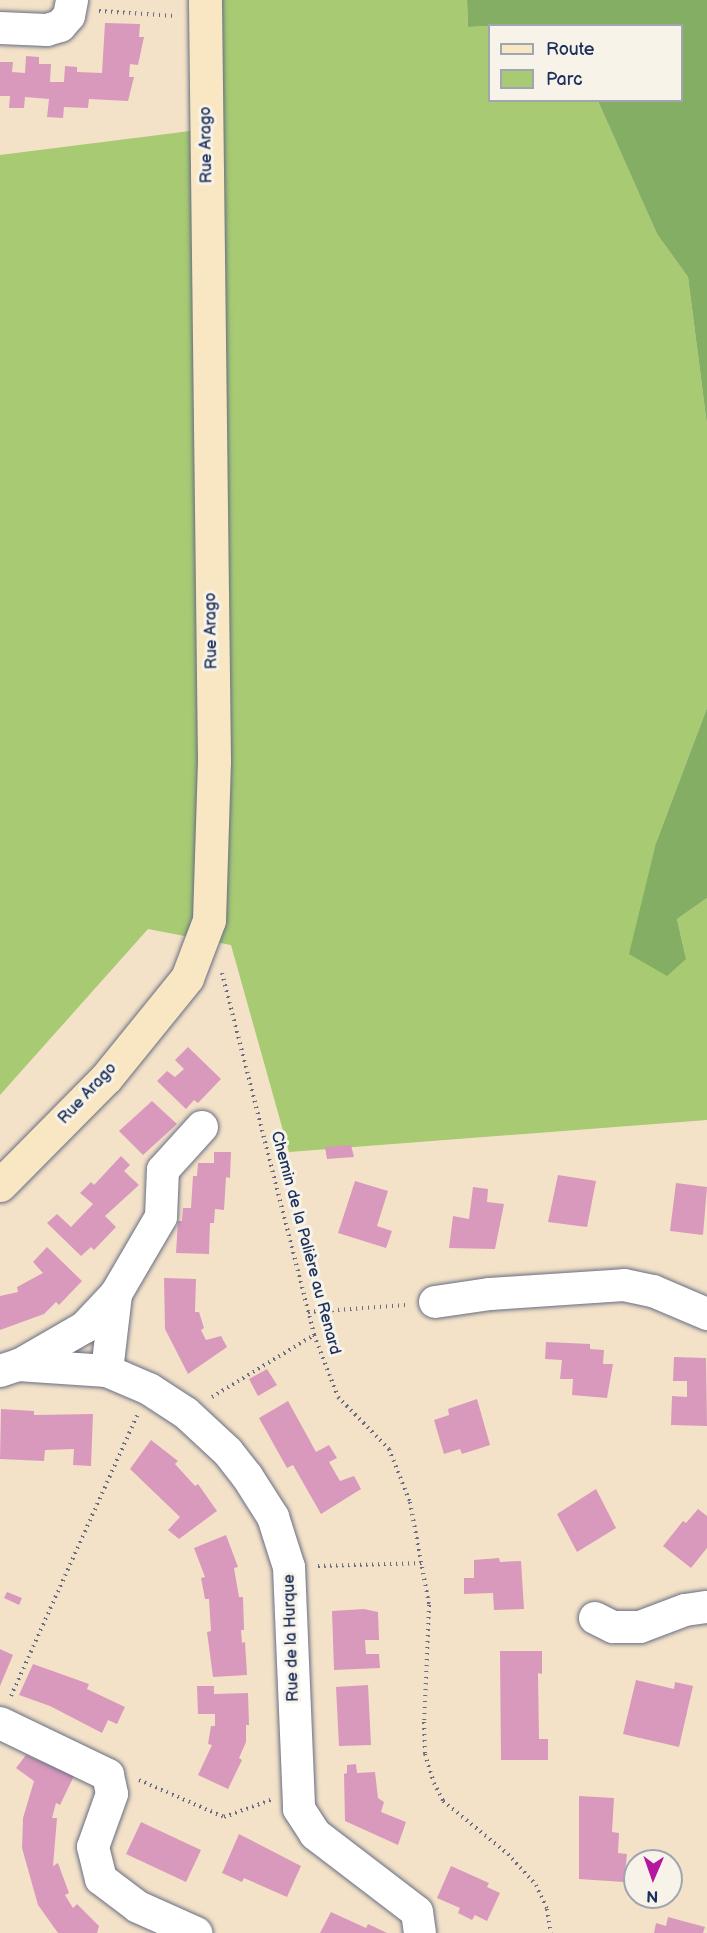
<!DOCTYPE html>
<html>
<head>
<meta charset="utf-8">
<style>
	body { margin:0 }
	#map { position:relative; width:707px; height:1933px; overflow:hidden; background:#f4e2c8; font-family:"Balsamiq Sans",sans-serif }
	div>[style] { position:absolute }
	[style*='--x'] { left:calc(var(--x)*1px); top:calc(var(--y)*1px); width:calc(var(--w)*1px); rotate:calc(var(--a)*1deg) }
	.green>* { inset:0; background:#a7ca73 }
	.forest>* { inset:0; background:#85ae65 }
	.building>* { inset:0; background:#d899bc }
	.path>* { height:4px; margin-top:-2px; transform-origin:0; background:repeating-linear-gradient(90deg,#676e83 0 1.5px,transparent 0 6px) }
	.roads { filter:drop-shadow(0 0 2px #676e83) drop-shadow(0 0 2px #676e83) }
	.street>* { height:32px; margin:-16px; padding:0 16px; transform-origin:16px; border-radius:16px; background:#fff }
	.secondary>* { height:33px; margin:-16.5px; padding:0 16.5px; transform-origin:16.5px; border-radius:16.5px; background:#f9e7c3 }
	span { translate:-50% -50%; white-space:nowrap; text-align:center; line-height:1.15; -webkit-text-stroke:6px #f7f3e8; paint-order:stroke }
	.street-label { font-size:16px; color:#1b2f5e }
	.legend { position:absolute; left:488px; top:24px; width:195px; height:78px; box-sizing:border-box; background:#f7f3e8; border:2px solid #9fa5b1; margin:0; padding:8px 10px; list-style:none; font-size:18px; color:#1b2f5e }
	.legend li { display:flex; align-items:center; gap:12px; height:30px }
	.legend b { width:30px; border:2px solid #9fa5b1 }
	.north { position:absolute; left:623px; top:1849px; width:60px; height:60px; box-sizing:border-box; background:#f7f3e8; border:2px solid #9fa5b1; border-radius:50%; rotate:182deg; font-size:16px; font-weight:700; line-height:24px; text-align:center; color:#1b2f5e }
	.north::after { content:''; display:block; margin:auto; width:21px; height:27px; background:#b5179e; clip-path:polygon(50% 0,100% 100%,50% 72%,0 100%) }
</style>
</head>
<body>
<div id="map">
	<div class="green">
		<div style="clip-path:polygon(205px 0,467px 0,468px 27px,489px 26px,490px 100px,598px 101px,657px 234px,688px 277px,707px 425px,707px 708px,656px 843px,686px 959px,677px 919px,707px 898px,707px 1120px,289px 1152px,231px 945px,148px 929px,0 1095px,0 155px,206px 129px)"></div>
	</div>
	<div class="forest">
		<div style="clip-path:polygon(467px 0,707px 0,707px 425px,688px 277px,657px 234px,598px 101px,682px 100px,682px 26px,533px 24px,468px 27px)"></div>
		<div style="clip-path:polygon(707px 708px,707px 898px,677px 919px,686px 959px,667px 976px,629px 954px,656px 843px)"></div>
	</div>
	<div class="building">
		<div style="clip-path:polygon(105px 23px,140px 24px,139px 37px,144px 37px,138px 65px,130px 64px,129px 77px,134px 77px,128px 101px,89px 99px,88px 108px,64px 107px,63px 118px,47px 117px,49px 99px,25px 97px,24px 108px,9px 108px,10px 96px,0 96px,0 62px,13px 62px,12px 72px,25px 73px,26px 56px,39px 57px,39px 64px,51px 64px,50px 82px,64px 82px,65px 66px,77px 67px,77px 72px,102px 73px)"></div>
		<div style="clip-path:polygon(188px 1047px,221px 1079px,198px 1103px,194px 1100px,186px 1109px,157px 1081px,167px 1071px,175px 1077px,184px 1069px,175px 1060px)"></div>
		<div style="clip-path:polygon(152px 1101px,177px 1124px,143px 1155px,119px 1131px)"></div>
		<div style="clip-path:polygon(351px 1145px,354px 1157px,327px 1159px,325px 1147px)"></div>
		<div style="clip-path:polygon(214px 1152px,231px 1152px,230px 1178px,226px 1177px,224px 1210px,215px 1209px,214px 1223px,210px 1223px,209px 1254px,176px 1253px,178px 1221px,182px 1221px,183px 1208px,191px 1208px,193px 1176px,197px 1176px,198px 1163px,214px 1163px)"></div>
		<div style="clip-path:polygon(121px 1156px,130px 1165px,124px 1171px,139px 1185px,105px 1216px,116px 1227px,94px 1250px,91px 1247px,81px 1256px,47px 1223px,57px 1214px,71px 1227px,93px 1204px,80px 1193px,91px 1182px,94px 1185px)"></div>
		<div style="clip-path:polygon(558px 1175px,596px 1181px,587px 1227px,548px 1222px)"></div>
		<div style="clip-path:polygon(355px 1181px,388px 1191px,377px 1226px,392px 1231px,386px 1248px,338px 1233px)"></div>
		<div style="clip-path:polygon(676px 1183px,707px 1187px,703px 1235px,670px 1231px)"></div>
		<div style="clip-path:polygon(473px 1187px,488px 1189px,487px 1202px,504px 1204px,495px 1249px,449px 1248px,453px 1216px,469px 1219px)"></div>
		<div style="clip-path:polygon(47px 1247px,82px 1281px,59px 1305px,56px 1302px,44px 1314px,0 1330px,0 1296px,18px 1292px,17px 1287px,43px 1273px,33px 1262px)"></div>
		<div style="clip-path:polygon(164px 1278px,196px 1279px,195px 1312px,199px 1312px,204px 1328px,201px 1330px,206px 1340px,221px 1336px,227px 1347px,188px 1374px,165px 1329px)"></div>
		<div style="clip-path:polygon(546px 1342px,590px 1344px,590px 1349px,604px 1350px,603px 1364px,613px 1364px,607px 1398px,572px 1395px,573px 1379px,560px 1379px,562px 1360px,545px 1359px)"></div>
		<div style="clip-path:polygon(674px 1357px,706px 1358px,707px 1426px,671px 1425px,672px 1396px,687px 1397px,687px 1381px,673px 1381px)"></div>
		<div style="clip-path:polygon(267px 1369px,277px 1385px,258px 1396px,249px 1379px)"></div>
		<div style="clip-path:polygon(477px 1399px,490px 1445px,462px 1454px,460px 1449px,444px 1454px,434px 1420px,449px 1415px,448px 1409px)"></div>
		<div style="clip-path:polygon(288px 1401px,316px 1452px,329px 1445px,337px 1458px,329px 1462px,340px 1481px,354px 1476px,361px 1489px,321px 1514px,293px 1465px,287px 1468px,259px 1418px)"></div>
		<div style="clip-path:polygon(1px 1409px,34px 1411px,34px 1415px,93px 1414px,91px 1466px,73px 1465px,74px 1449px,45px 1450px,44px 1461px,0 1459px)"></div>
		<div style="clip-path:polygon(151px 1440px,178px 1461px,175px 1464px,195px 1486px,198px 1484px,217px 1511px,179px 1539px,168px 1530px,180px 1517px,130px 1469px)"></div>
		<div style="clip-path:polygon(596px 1489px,616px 1528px,577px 1552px,557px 1514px)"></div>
		<div style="clip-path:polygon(698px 1509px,707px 1516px,707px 1548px,691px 1568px,663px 1546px,683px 1521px,686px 1523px)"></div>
		<div style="clip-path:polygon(226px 1535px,238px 1567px,234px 1568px,239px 1597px,243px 1597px,244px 1630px,241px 1630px,242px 1643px,245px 1642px,247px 1675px,213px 1677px,207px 1632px,211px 1631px,209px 1599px,205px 1599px,201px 1578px,205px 1577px,194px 1548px)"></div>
		<div style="clip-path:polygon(499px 1558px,500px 1562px,521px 1561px,524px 1609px,494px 1610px,493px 1593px,464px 1594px,464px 1578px,474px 1578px,474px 1560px)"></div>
		<div style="clip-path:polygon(7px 1592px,22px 1598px,19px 1605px,4px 1598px)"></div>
		<div style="clip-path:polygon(364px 1609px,378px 1612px,379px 1640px,365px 1640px,366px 1654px,379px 1654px,380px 1668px,334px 1670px,332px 1611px)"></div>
		<div style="clip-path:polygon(0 1649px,13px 1655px,0 1686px)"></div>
		<div style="clip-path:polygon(500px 1651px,542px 1651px,542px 1674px,538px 1673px,539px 1739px,548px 1739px,548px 1760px,501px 1760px)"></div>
		<div style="clip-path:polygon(33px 1664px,89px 1684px,87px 1689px,125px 1707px,117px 1724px,108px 1720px,102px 1733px,50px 1706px,19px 1695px)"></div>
		<div style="clip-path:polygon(636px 1680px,674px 1689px,675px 1682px,693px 1686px,679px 1747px,623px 1734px)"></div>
		<div style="clip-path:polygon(368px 1685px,371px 1745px,339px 1746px,336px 1687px)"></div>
		<div style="clip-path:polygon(197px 1686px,214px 1686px,214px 1694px,248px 1693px,249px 1725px,246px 1725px,246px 1742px,239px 1758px,242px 1760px,228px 1789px,198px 1775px,212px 1745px,208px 1744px,211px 1726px,215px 1726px,215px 1714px,198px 1714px)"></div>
		<div style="clip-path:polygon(26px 1755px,74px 1776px,60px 1805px,56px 1803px,52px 1818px,57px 1818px,53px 1866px,58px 1863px,69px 1893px,65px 1895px,73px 1908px,77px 1904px,99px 1926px,97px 1933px,58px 1933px,38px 1905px,22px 1848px,23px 1818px,34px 1781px,16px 1768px)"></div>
		<div style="clip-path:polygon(356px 1764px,357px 1773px,375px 1772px,378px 1798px,384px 1802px,381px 1812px,406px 1822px,398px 1845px,345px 1821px,344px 1774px,347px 1773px,347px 1765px)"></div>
		<div style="clip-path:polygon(579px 1796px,614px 1798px,612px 1832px,619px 1833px,618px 1853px,627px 1854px,624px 1882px,579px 1879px)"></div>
		<div style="clip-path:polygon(141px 1822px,201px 1850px,186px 1882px,126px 1854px)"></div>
		<div style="clip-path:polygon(239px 1834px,301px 1866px,287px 1897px,244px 1878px,242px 1882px,222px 1873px)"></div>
		<div style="clip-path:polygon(451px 1866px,489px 1883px,487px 1887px,500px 1893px,487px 1921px,475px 1915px,472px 1920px,458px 1913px,460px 1908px,437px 1898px)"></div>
		<div style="clip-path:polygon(331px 1912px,366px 1928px,368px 1924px,387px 1933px,320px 1933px)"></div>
		<div style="clip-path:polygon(668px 1917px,705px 1927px,703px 1933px,654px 1933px,656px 1923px,666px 1926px)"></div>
	</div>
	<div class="path">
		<div style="--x:99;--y:11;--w:76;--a:3.8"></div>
		<div style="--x:222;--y:973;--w:374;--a:75.7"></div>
		<div style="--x:314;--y:1335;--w:66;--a:68.8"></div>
		<div style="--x:338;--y:1397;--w:73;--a:45.6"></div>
		<div style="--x:389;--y:1449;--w:57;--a:68.4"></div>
		<div style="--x:410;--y:1502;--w:105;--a:79.5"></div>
		<div style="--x:429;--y:1605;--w:117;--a:92.4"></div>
		<div style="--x:424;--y:1722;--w:32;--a:88"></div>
		<div style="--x:425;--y:1754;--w:30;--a:73"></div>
		<div style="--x:434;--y:1783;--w:20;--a:63"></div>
		<div style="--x:443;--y:1801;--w:84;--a:39.2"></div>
		<div style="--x:508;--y:1854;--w:42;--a:47.9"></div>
		<div style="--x:536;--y:1885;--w:26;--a:65"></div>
		<div style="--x:547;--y:1909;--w:24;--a:81"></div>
		<div style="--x:308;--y:1312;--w:98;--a:-4.1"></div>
		<div style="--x:212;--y:1397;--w:119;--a:-31.3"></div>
		<div style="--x:318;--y:1566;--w:104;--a:-1.7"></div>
		<div style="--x:11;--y:1696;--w:308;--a:-65.8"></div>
		<div style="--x:139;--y:1780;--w:93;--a:23.5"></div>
		<div style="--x:224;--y:1817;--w:50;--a:-19.9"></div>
	</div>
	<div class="roads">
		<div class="street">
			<div style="--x:0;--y:28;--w:47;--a:2.4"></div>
			<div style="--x:47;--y:30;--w:14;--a:-17"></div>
			<div style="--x:60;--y:26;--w:13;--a:-48"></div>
			<div style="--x:69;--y:16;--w:16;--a:-79"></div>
			<div style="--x:435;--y:1302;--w:56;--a:-8.3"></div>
			<div style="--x:490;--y:1294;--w:134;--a:-3.8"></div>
			<div style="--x:624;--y:1285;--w:30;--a:12"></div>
			<div style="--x:653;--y:1291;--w:59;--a:23.1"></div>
			<div style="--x:21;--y:1364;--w:74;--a:-30"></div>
			<div style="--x:85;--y:1327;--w:45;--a:-46.8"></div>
			<div style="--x:116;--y:1294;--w:89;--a:-59.7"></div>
			<div style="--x:161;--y:1217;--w:47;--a:-87.6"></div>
			<div style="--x:163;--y:1170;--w:58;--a:-47.8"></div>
			<div style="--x:0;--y:1371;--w:19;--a:-18"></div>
			<div style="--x:18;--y:1365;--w:89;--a:3.9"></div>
			<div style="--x:107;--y:1371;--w:46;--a:23.2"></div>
			<div style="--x:149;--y:1389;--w:44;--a:33"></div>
			<div style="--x:186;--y:1413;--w:57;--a:42.9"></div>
			<div style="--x:228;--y:1452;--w:31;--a:52"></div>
			<div style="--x:247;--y:1476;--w:49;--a:57.6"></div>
			<div style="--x:273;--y:1517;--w:52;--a:72.3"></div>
			<div style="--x:289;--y:1567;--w:242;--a:87.6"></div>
			<div style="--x:299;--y:1809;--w:30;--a:57"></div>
			<div style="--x:315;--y:1834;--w:128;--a:37.4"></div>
			<div style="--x:417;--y:1912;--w:21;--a:82"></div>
			<div style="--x:107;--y:1371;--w:78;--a:-83.3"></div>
			<div style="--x:595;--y:1618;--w:20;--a:27"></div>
			<div style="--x:613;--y:1627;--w:27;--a:0"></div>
			<div style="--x:640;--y:1627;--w:48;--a:-20.7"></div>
			<div style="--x:685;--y:1610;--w:22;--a:-8"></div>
			<div style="--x:0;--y:1723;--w:120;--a:25.7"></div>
			<div style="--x:108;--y:1775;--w:19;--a:78"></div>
			<div style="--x:112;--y:1794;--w:56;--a:109.7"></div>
			<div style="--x:93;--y:1847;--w:33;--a:76"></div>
			<div style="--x:101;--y:1879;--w:46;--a:37.1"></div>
			<div style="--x:138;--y:1907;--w:64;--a:24.1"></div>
		</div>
		<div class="secondary">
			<div style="--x:0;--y:1185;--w:151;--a:-45.3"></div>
			<div style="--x:106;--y:1078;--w:129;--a:-51"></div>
			<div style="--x:187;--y:978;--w:62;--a:-69.2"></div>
			<div style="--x:209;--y:920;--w:159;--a:-88.2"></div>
			<div style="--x:214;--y:761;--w:761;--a:-90.68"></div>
		</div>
	</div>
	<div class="street-label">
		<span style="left:207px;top:145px;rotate:-91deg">Rue Arago</span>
		<span style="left:212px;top:631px;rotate:-91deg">Rue Arago</span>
		<span style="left:88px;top:1094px;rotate:-47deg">Rue Arago</span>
		<span style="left:305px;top:1243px;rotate:75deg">Chemin de la Palière au Renard</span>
		<span style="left:292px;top:1638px;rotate:-92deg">Rue de la Hurque</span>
	</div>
	<ul class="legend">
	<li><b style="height:8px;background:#f9e7c3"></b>Route</li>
	<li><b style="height:16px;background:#a7ca73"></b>Parc</li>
	</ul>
	<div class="north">N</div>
</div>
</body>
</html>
